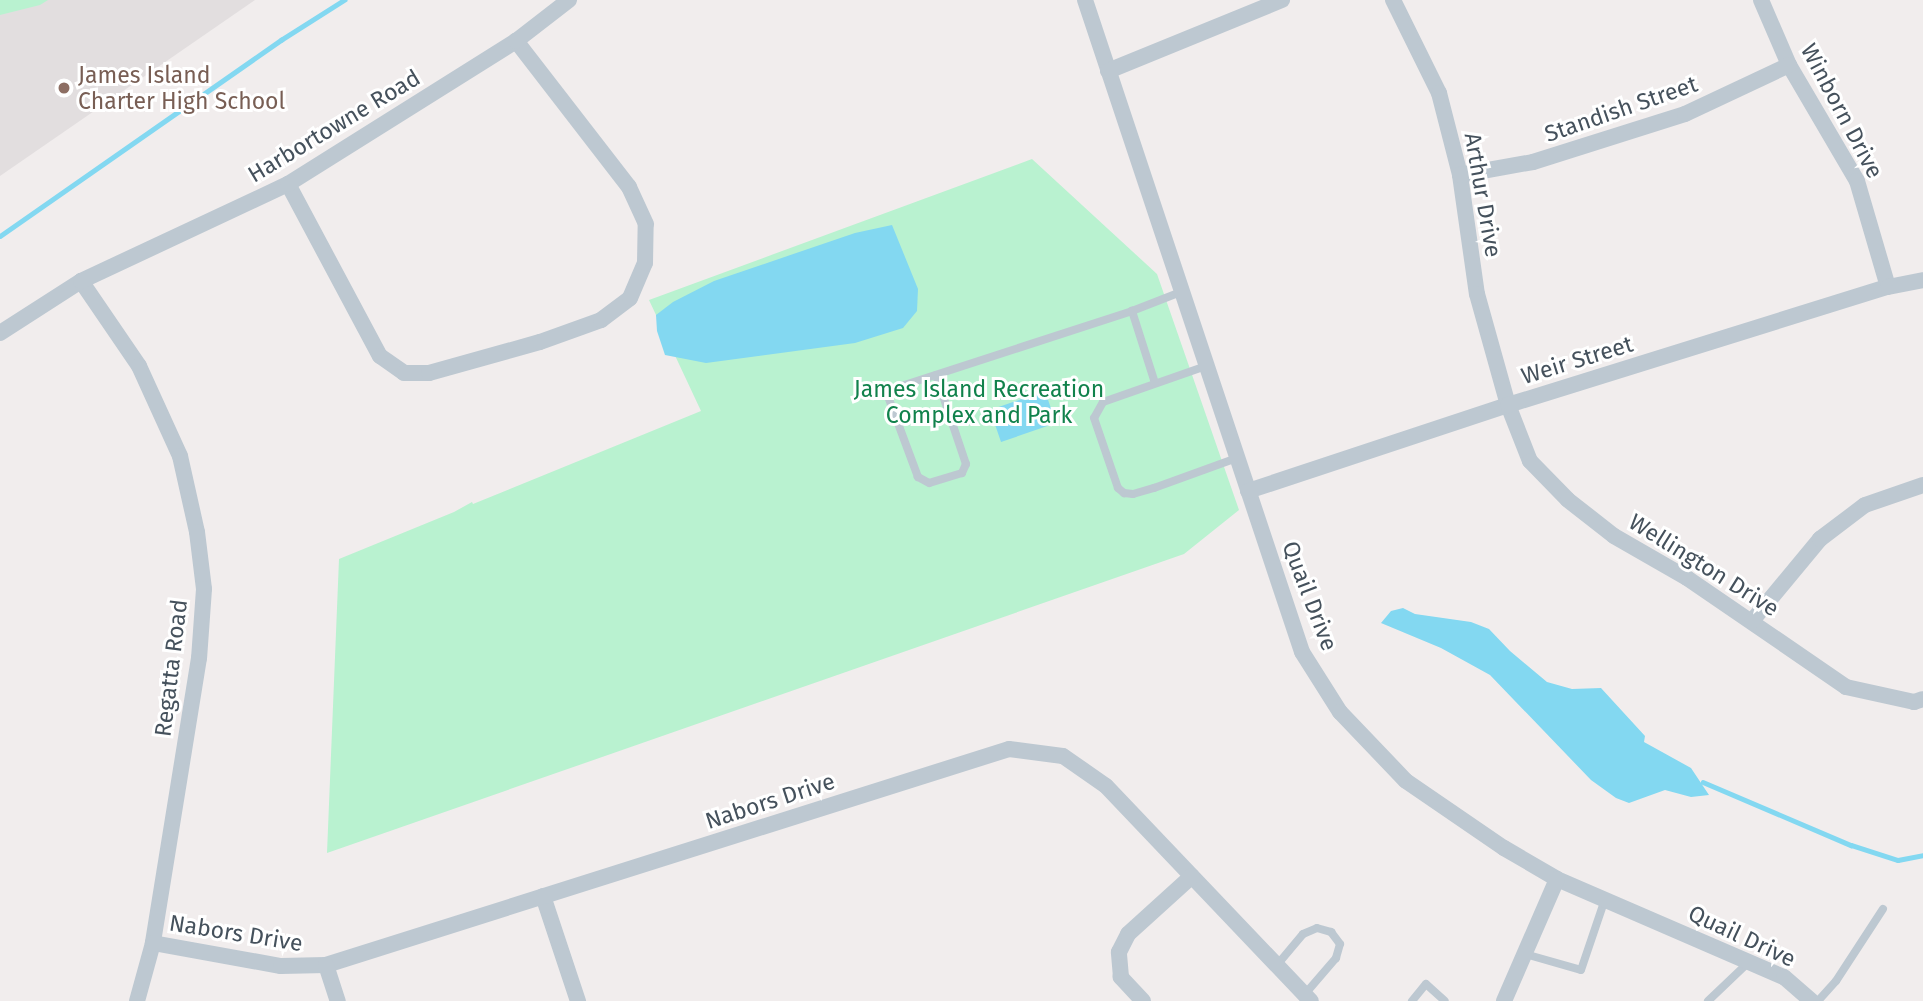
<!DOCTYPE html>
<html>
<head>
<meta charset="utf-8">
<style>
	body { margin:0 }
	#map { position:relative; width:1923px; height:1001px; overflow:hidden; background:#f1eded; font-family:"Fira Sans",sans-serif }
	div>[style] { position:absolute }
	[style*='--x'] { left:calc(var(--x)*1px); top:calc(var(--y)*1px); width:calc(var(--w)*1px); rotate:calc(var(--a)*1deg) }
	.education>* { inset:0; background:#e2dedf }
	.green>* { inset:0; background:#b9f2d0 }
	.water>* { inset:0; background:#83d8f1 }
	.stream>* { height:4.5px; margin:-2.25px; padding:0 2.25px; transform-origin:2.25px; border-radius:2.25px; background:#83d8f1 }
	.service>* { height:8px; margin:-4px; padding:0 4px; transform-origin:4px; border-radius:4px; background:#bdc8d1 }
	.minor>* { height:16px; margin:-8px; padding:0 8px; transform-origin:8px; border-radius:8px; background:#bdc8d1 }
	.dots>* { width:19px; height:19px; translate:-50% -50%; box-sizing:border-box; border:4px solid #fff; border-radius:50% }
	span { translate:-50% -50%; white-space:nowrap; text-align:center; line-height:1.15; -webkit-text-stroke:6px #fff; paint-order:stroke }
	.education-label { font-size:23px; color:#785e54 }
	.left { translate:0 -50%; text-align:left }
	.street-label { font-size:23px; color:#45515c }
	.park-label { font-size:23px; color:#11824c }
</style>
</head>
<body>
<div id="map">
	<div class="education">
		<div style="clip-path:polygon(0 0,255px 0,0 176px)"></div>
	</div>
	<div class="green">
		<div style="clip-path:polygon(0 0,48px 0,40px 5px,0 15px)"></div>
		<div style="clip-path:polygon(1032px 159px,1157px 274px,1239px 510px,1184px 554px,327px 853px,339px 559px,454px 512px,472px 502px,473px 504px,701px 411px,649px 300px)"></div>
	</div>
	<div class="water">
		<div style="clip-path:polygon(892px 225px,918px 289px,917px 311px,903px 328px,855px 343px,706px 363px,665px 355px,657px 331px,656px 315px,673px 302px,714px 281px,855px 233px)"></div>
		<div style="clip-path:polygon(1045px 391px,1056px 423px,1001px 442px,990px 410px)"></div>
		<div style="clip-path:polygon(1403px 608px,1415px 614px,1471px 622px,1489px 629px,1510px 651px,1547px 682px,1572px 689px,1601px 688px,1645px 736px,1644px 742px,1691px 768px,1709px 795px,1691px 797px,1665px 790px,1629px 803px,1616px 798px,1591px 780px,1490px 675px,1441px 648px,1381px 623px,1391px 611px)"></div>
	</div>
	<div class="stream">
		<div style="--x:0;--y:236;--w:343;--a:-34.9"></div>
		<div style="--x:281;--y:40;--w:75;--a:-32.4"></div>
		<div style="--x:1703;--y:782;--w:161;--a:23.1"></div>
		<div style="--x:1851;--y:845;--w:49;--a:17.7"></div>
		<div style="--x:1898;--y:860;--w:25;--a:-11"></div>
	</div>
	<div class="service">
		<div style="--x:1206;--y:366;--w:109;--a:160.7"></div>
		<div style="--x:1103;--y:402;--w:18;--a:119"></div>
		<div style="--x:1094;--y:418;--w:74;--a:71.1"></div>
		<div style="--x:1118;--y:488;--w:8;--a:40"></div>
		<div style="--x:1124;--y:493;--w:9;--a:6"></div>
		<div style="--x:1133;--y:494;--w:22;--a:-16"></div>
		<div style="--x:1154;--y:488;--w:88;--a:-19.9"></div>
		<div style="--x:936;--y:375;--w:94;--a:71.4"></div>
		<div style="--x:966;--y:464;--w:10;--a:114"></div>
		<div style="--x:962;--y:473;--w:34;--a:163"></div>
		<div style="--x:929;--y:483;--w:13;--a:-151"></div>
		<div style="--x:918;--y:477;--w:92;--a:-110.4"></div>
		<div style="--x:886;--y:391;--w:259;--a:-18"></div>
		<div style="--x:1155;--y:383;--w:76;--a:-107.7"></div>
		<div style="--x:1132;--y:311;--w:53;--a:-21.2"></div>
		<div style="--x:1525;--y:954;--w:58;--a:15.9"></div>
		<div style="--x:1581;--y:970;--w:75;--a:-71.3"></div>
		<div style="--x:1277;--y:965;--w:40;--a:-50"></div>
		<div style="--x:1303;--y:934;--w:15;--a:-23"></div>
		<div style="--x:1317;--y:928;--w:15;--a:16"></div>
		<div style="--x:1331;--y:932;--w:15;--a:53"></div>
		<div style="--x:1340;--y:944;--w:15;--a:106"></div>
		<div style="--x:1336;--y:958;--w:48;--a:130.7"></div>
		<div style="--x:1412;--y:1001;--w:22;--a:-51"></div>
		<div style="--x:1426;--y:984;--w:25;--a:42"></div>
		<div style="--x:1708;--y:1001;--w:57;--a:-43.6"></div>
		<div style="--x:1818;--y:1001;--w:27;--a:-48"></div>
		<div style="--x:1836;--y:981;--w:86;--a:-56.9"></div>
	</div>
	<div class="minor">
		<div style="--x:1085;--y:0;--w:687;--a:71.59"></div>
		<div style="--x:1302;--y:652;--w:71;--a:57.7"></div>
		<div style="--x:1340;--y:712;--w:95;--a:46.3"></div>
		<div style="--x:1406;--y:781;--w:119;--a:34.4"></div>
		<div style="--x:1504;--y:848;--w:61;--a:30.3"></div>
		<div style="--x:1557;--y:879;--w:247;--a:23.4"></div>
		<div style="--x:1784;--y:977;--w:37;--a:41"></div>
		<div style="--x:1393;--y:0;--w:104;--a:63.7"></div>
		<div style="--x:1439;--y:93;--w:85;--a:75.6"></div>
		<div style="--x:1460;--y:175;--w:120;--a:81.9"></div>
		<div style="--x:1477;--y:294;--w:115;--a:74.4"></div>
		<div style="--x:1508;--y:405;--w:60;--a:68.6"></div>
		<div style="--x:1530;--y:461;--w:54;--a:45.7"></div>
		<div style="--x:1568;--y:500;--w:58;--a:38"></div>
		<div style="--x:1614;--y:536;--w:84;--a:29.9"></div>
		<div style="--x:1687;--y:578;--w:193;--a:34.4"></div>
		<div style="--x:1846;--y:687;--w:70;--a:12.4"></div>
		<div style="--x:1914;--y:702;--w:9;--a:-18"></div>
		<div style="--x:1761;--y:0;--w:71;--a:66.7"></div>
		<div style="--x:1789;--y:65;--w:134;--a:59.6"></div>
		<div style="--x:1857;--y:181;--w:110;--a:73.7"></div>
		<div style="--x:1108;--y:71;--w:188;--a:-22.2"></div>
		<div style="--x:1460;--y:175;--w:74;--a:-10.1"></div>
		<div style="--x:1533;--y:162;--w:159;--a:-17.5"></div>
		<div style="--x:1685;--y:114;--w:115;--a:-25.2"></div>
		<div style="--x:288;--y:184;--w:195;--a:61.9"></div>
		<div style="--x:380;--y:356;--w:29;--a:35"></div>
		<div style="--x:404;--y:373;--w:25;--a:0"></div>
		<div style="--x:429;--y:373;--w:115;--a:-15.6"></div>
		<div style="--x:540;--y:342;--w:65;--a:-19.8"></div>
		<div style="--x:601;--y:320;--w:36;--a:-37"></div>
		<div style="--x:630;--y:298;--w:38;--a:-67"></div>
		<div style="--x:645;--y:263;--w:39;--a:-89"></div>
		<div style="--x:646;--y:224;--w:41;--a:-114.7"></div>
		<div style="--x:629;--y:187;--w:185;--a:-127.7"></div>
		<div style="--x:81;--y:281;--w:103;--a:55.7"></div>
		<div style="--x:139;--y:366;--w:99;--a:65.5"></div>
		<div style="--x:180;--y:456;--w:78;--a:77.4"></div>
		<div style="--x:197;--y:532;--w:57;--a:83"></div>
		<div style="--x:204;--y:589;--w:69;--a:94.1"></div>
		<div style="--x:199;--y:658;--w:289;--a:99.2"></div>
		<div style="--x:153;--y:943;--w:60;--a:105.4"></div>
		<div style="--x:0;--y:333;--w:96;--a:-32.7"></div>
		<div style="--x:81;--y:281;--w:229;--a:-25.1"></div>
		<div style="--x:288;--y:184;--w:269;--a:-32.1"></div>
		<div style="--x:516;--y:41;--w:67;--a:-37.7"></div>
		<div style="--x:1248;--y:491;--w:274;--a:-18.3"></div>
		<div style="--x:1508;--y:405;--w:398;--a:-17.3"></div>
		<div style="--x:1888;--y:287;--w:36;--a:-11"></div>
		<div style="--x:1752;--y:621;--w:107;--a:-50.3"></div>
		<div style="--x:1820;--y:539;--w:56;--a:-37.1"></div>
		<div style="--x:1865;--y:505;--w:61;--a:-19"></div>
		<div style="--x:543;--y:896;--w:111;--a:71.6"></div>
		<div style="--x:153;--y:943;--w:130;--a:10.2"></div>
		<div style="--x:281;--y:966;--w:45;--a:-1.3"></div>
		<div style="--x:326;--y:965;--w:716;--a:-17.55"></div>
		<div style="--x:1009;--y:749;--w:54;--a:7.4"></div>
		<div style="--x:1063;--y:756;--w:52;--a:34.9"></div>
		<div style="--x:1106;--y:786;--w:297;--a:46.4"></div>
		<div style="--x:326;--y:965;--w:38;--a:72"></div>
		<div style="--x:1143;--y:1001;--w:33;--a:-133"></div>
		<div style="--x:1121;--y:977;--w:25;--a:-95"></div>
		<div style="--x:1119;--y:952;--w:20;--a:-63"></div>
		<div style="--x:1128;--y:934;--w:86;--a:-42.2"></div>
		<div style="--x:1504;--y:1001;--w:133;--a:-66.5"></div>
	</div>
	<div class="dots">
		<div style="left:64px;top:88px;background:#8d6e63"></div>
	</div>
	<div class="education-label">
		<span class="left" style="left:78px;top:88px">James Island<br>Charter High School</span>
	</div>
	<div class="street-label">
		<span style="left:1621px;top:109px;rotate:-19deg">Standish Street</span>
		<span style="left:1842px;top:111px;rotate:62deg">Winborn Drive</span>
		<span style="left:334px;top:126px;rotate:-31deg">Harbortowne Road</span>
		<span style="left:1483px;top:195px;rotate:80deg">Arthur Drive</span>
		<span style="left:1577px;top:360px;rotate:-17deg">Weir Street</span>
		<span style="left:1704px;top:565px;rotate:32deg">Wellington Drive</span>
		<span style="left:1310px;top:596px;rotate:69deg">Quail Drive</span>
		<span style="left:171px;top:668px;rotate:-83deg">Regatta Road</span>
		<span style="left:770px;top:801px;rotate:-18deg">Nabors Drive</span>
		<span style="left:236px;top:933px;rotate:9deg">Nabors Drive</span>
		<span style="left:1742px;top:936px;rotate:25deg">Quail Drive</span>
	</div>
	<div class="park-label">
		<span style="left:979px;top:402px">James Island Recreation<br>Complex and Park</span>
	</div>
</div>
</body>
</html>
